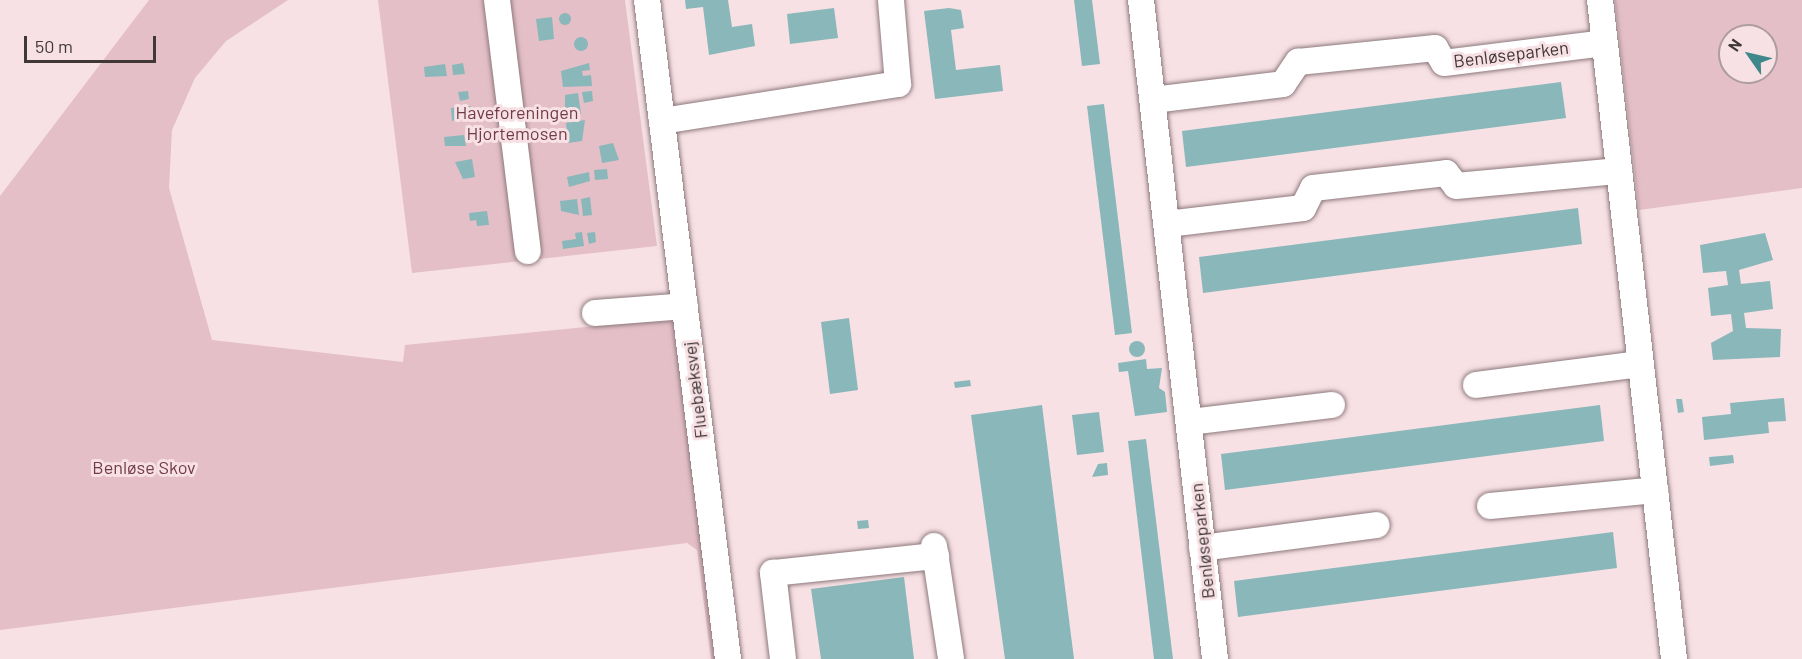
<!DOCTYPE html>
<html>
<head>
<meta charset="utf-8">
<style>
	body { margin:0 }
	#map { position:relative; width:1802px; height:659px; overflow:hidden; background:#f7e1e5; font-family:Barlow,sans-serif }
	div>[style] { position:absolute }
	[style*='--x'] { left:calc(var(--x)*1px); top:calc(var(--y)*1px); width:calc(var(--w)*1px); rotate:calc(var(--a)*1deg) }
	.green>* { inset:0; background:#e4bfc7 }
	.building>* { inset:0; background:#8ab7b9 }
	.round { border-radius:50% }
	.roads { filter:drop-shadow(0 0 2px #8d797d) drop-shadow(0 0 2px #8d797d) }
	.minor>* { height:26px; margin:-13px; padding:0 13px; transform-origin:13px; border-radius:13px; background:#fff }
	span { translate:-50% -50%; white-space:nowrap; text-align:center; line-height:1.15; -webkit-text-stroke:6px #f7e1e5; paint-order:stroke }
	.street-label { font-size:18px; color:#403739 }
	.park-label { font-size:18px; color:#713b48 }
	.north { position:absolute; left:1718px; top:24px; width:60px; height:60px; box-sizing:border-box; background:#f7e1e5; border:2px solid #ae9da0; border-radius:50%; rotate:304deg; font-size:16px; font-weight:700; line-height:24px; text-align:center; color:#403739 }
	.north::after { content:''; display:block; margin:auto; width:21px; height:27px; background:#3f878b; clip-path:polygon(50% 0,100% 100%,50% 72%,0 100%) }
	.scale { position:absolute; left:24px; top:36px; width:132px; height:27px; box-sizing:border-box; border:3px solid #403739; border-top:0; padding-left:8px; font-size:18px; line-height:21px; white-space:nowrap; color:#403739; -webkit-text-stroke:4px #f7e1e5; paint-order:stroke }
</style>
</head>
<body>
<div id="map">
	<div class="green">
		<div style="clip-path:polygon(149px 0,288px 0,226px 41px,195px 78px,172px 130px,169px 188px,212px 340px,403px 362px,405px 345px,676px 318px,717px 659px,711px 659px,697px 550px,687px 543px,0 630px,0 196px)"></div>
		<div style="clip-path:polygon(378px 0,625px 0,657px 246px,412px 273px)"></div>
		<div style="clip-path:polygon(evenodd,1615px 0,1802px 0,1802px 188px,1639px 210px,1615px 0,1730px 36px,1766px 36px,1766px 72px,1730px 72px,1730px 36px)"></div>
	</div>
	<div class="building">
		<div style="clip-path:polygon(685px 0,728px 0,732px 27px,752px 24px,755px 46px,709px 55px,703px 7px,686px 9px)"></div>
		<div style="clip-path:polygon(1074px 0,1092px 0,1100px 64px,1082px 66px)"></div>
		<div style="clip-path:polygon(834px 8px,838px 38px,790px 44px,787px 14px)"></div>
		<div style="clip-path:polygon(949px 8px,961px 10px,964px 28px,951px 30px,956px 70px,1000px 65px,1003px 91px,935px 99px,924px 11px)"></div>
		<div class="round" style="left:559px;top:13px;width:12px;height:12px"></div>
		<div style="clip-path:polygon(552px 17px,554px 39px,539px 41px,536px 19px)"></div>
		<div class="round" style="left:574px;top:37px;width:14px;height:14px"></div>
		<div style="clip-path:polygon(463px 63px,465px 74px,453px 75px,452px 65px)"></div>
		<div style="clip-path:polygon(589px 63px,590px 70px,582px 71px,583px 76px,591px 75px,592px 86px,563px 87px,561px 71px)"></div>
		<div style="clip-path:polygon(445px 64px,447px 76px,425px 77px,424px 67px)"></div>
		<div style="clip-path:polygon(1561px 82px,1566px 118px,1186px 167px,1182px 131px)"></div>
		<div style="clip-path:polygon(468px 91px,469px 99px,460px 101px,458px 92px)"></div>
		<div style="clip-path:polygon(592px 91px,593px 101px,584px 103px,582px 92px)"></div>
		<div style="clip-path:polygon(578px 93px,581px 114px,565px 116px,565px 95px)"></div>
		<div style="clip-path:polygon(1104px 104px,1132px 333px,1115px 335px,1087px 106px)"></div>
		<div style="clip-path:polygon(471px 106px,472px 116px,452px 121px,451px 108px)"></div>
		<div style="clip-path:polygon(585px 120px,582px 141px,568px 143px,566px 123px)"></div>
		<div style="clip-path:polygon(464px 135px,466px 146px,445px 146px,444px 137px)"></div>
		<div style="clip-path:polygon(613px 143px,619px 160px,602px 163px,599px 146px)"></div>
		<div style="clip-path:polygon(472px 159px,475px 177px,463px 179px,455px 162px)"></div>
		<div style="clip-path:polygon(607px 169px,608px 179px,595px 180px,594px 170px)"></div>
		<div style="clip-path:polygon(589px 172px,590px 181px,569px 187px,567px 177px)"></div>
		<div style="clip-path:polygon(590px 197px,592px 215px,583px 216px,581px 199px)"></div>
		<div style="clip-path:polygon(577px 199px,579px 215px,561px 211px,560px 201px)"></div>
		<div style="clip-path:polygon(1578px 208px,1582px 244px,1203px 293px,1199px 257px)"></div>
		<div style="clip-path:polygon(487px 211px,489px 225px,477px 226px,476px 220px,470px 221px,469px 213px)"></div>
		<div style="clip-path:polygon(582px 232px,584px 246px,563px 249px,562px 241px,576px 239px,575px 233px)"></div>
		<div style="clip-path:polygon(595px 232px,596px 242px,589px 244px,587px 233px)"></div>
		<div style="clip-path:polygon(1765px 233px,1773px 260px,1739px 270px,1741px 284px,1770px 281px,1773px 309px,1744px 313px,1746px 328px,1781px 329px,1780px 357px,1713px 360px,1711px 343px,1733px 331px,1731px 314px,1711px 316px,1708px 288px,1728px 285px,1726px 271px,1703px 273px,1700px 245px)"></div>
		<div style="clip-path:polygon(849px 318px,858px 390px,830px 394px,821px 322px)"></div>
		<div class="round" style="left:1129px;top:341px;width:16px;height:16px"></div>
		<div style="clip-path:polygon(1146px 359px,1147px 369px,1162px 368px,1159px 388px,1165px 392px,1167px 412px,1135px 416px,1128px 371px,1119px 372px,1118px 363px)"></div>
		<div style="clip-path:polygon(970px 380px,971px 386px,955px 388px,954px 382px)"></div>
		<div style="clip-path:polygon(1784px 398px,1786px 421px,1768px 422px,1769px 433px,1704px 440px,1702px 417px,1731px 414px,1730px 403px)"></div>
		<div style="clip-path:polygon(1676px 399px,1682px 399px,1684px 412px,1678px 413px)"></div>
		<div style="clip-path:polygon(1042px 405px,1074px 659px,1005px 659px,971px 415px)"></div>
		<div style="clip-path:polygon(1600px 405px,1604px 441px,1225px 490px,1221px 454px)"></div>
		<div style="clip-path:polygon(1099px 412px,1104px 452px,1077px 455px,1072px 415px)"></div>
		<div style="clip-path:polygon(1146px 439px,1173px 659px,1154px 659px,1128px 441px)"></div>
		<div style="clip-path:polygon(1733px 455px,1734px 463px,1710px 466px,1709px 457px)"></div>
		<div style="clip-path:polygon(1107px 463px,1108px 475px,1092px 477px,1098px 464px)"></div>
		<div style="clip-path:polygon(868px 520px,869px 528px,858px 529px,857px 521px)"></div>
		<div style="clip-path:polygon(1613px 532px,1617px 568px,1238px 617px,1234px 581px)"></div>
		<div style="clip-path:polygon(904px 577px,914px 659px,821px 659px,811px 589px)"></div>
	</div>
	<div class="roads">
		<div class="minor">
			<div style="--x:497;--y:0;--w:253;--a:83"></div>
			<div style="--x:647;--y:0;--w:664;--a:82.99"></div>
			<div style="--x:1141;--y:0;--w:663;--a:83.59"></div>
			<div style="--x:1600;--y:0;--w:663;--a:83.59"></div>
			<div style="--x:1153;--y:100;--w:131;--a:-7"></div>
			<div style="--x:1283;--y:84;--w:27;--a:-56"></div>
			<div style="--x:1298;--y:62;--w:138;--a:-5.8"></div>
			<div style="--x:1435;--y:48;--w:17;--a:59"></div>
			<div style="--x:1444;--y:63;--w:161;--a:-7.1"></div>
			<div style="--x:662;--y:121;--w:239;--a:-8.9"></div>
			<div style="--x:898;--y:84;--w:84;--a:-94.8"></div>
			<div style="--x:1167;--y:224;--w:137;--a:-6.7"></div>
			<div style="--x:1303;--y:208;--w:22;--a:-63"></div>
			<div style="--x:1313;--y:188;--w:134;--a:-6.4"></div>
			<div style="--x:1446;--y:173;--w:16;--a:52"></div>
			<div style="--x:1456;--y:186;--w:164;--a:-5.3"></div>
			<div style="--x:595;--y:313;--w:90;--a:-4.4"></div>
			<div style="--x:1476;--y:385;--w:166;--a:-7.3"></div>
			<div style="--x:1189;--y:422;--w:144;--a:-6.8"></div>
			<div style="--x:1490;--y:506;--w:166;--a:-5.5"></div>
			<div style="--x:934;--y:546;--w:114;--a:81.4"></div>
			<div style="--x:1202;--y:548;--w:176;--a:-7.5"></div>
			<div style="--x:783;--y:659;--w:87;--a:-96.6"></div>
			<div style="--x:773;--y:573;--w:164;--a:-6"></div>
		</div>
	</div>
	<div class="street-label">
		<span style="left:1511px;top:54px;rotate:-7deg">Benløseparken</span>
		<span style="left:695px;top:390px;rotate:-97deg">Fluebæksvej</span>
		<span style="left:1202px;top:541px;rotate:-96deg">Benløseparken</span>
	</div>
	<div class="park-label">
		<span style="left:517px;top:123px">Haveforeningen<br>Hjortemosen</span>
		<span style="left:144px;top:467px">Benløse Skov</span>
	</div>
	<div class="north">N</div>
	<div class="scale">50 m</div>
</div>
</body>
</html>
